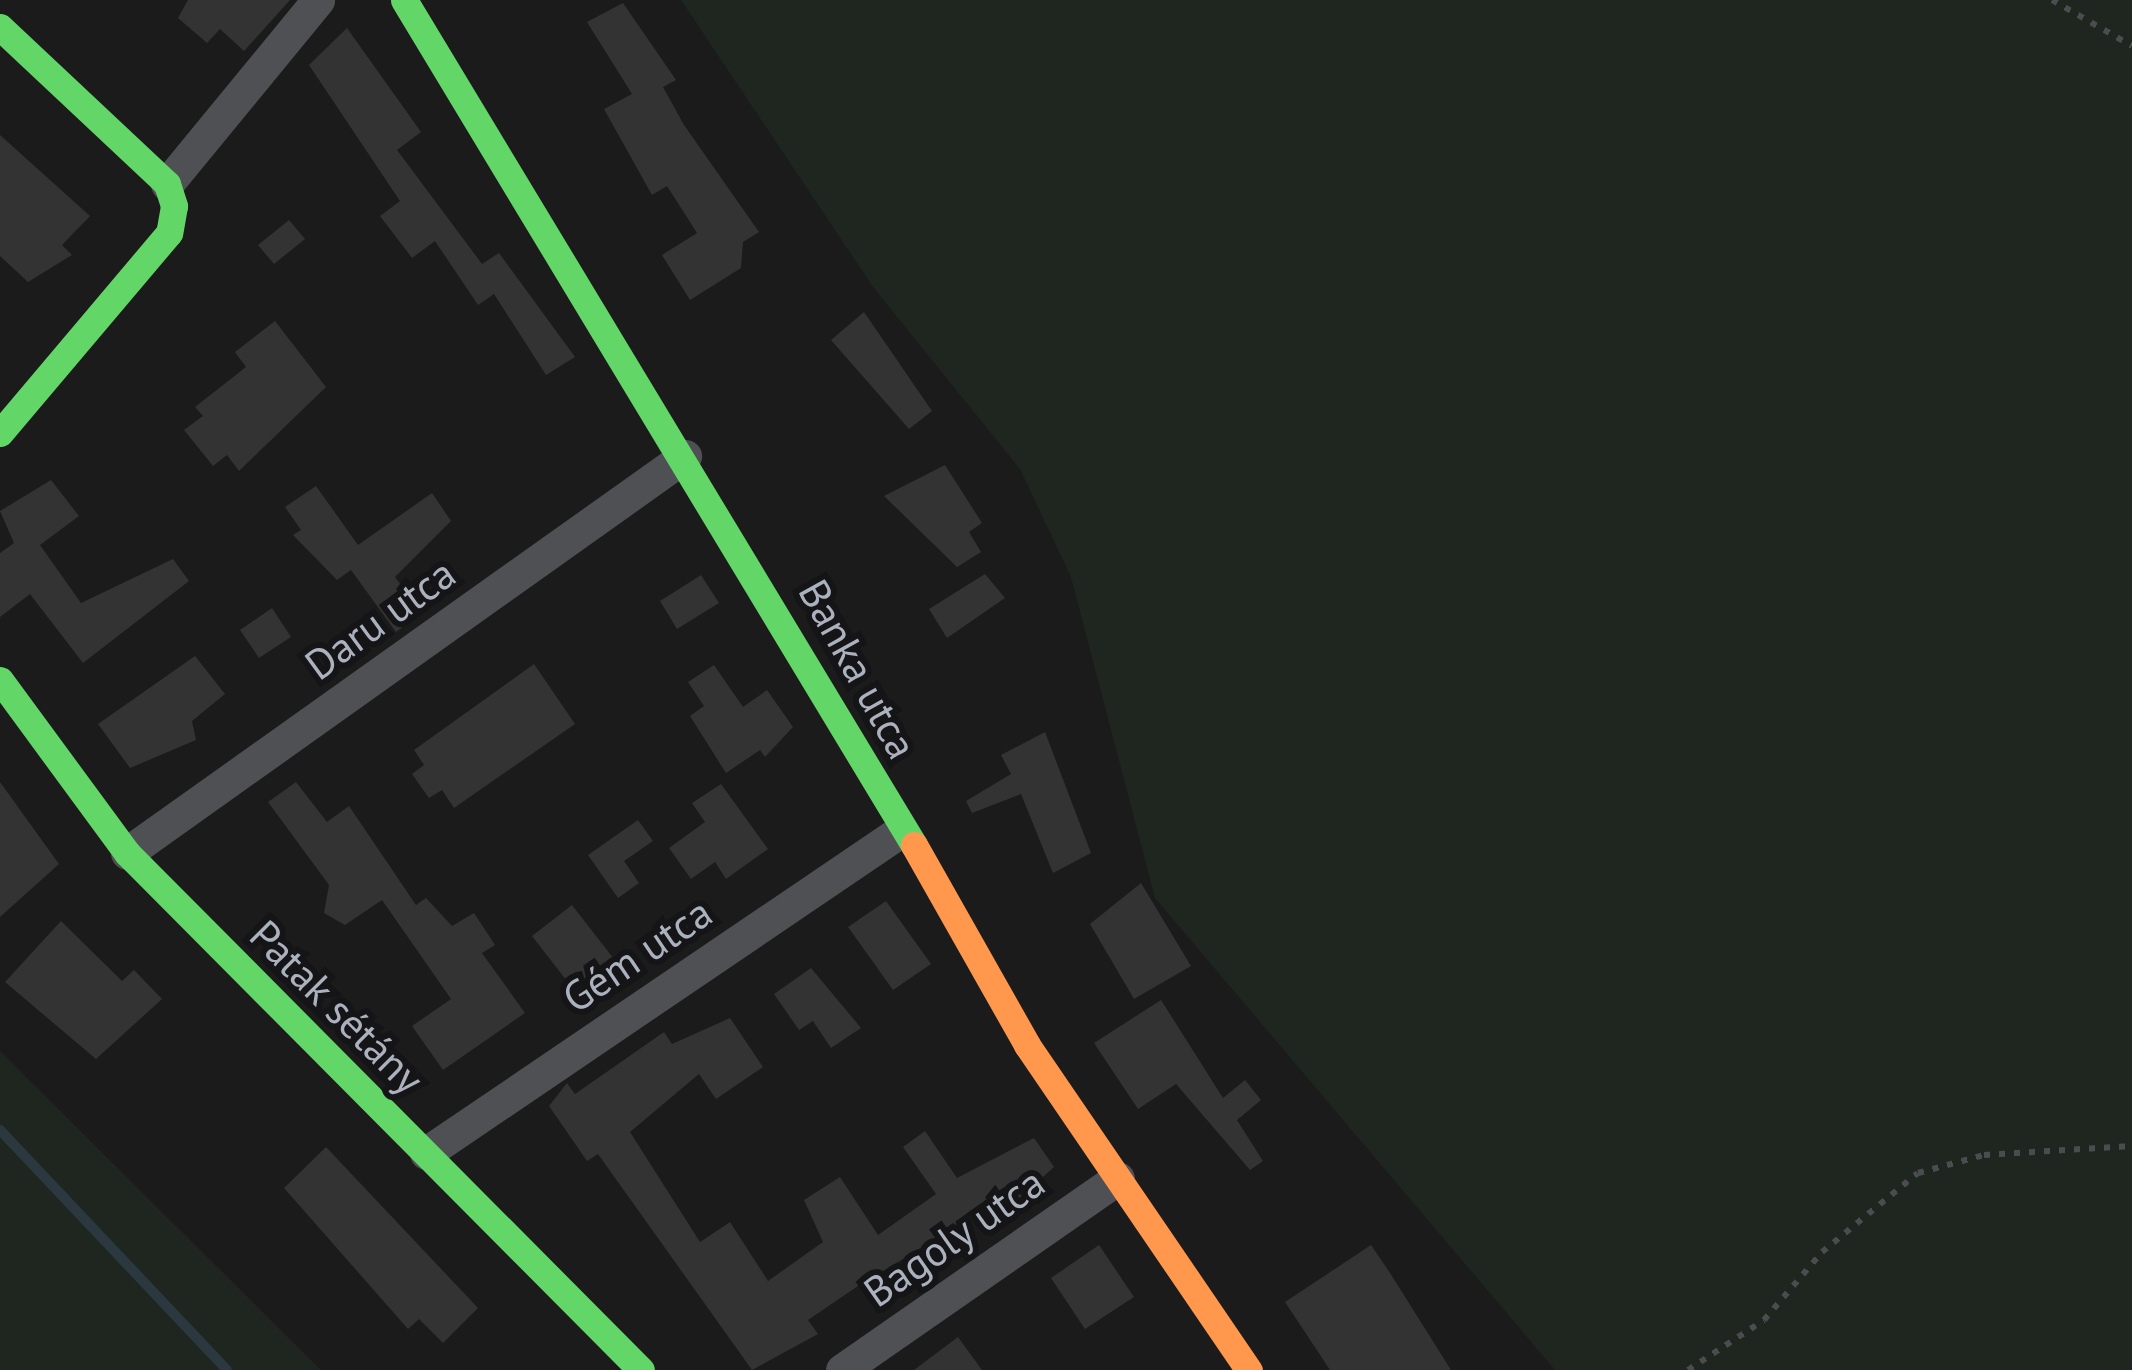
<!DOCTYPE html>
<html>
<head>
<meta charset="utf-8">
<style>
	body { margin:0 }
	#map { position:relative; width:2132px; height:1370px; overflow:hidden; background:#1b1b1c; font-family:"PT Sans",sans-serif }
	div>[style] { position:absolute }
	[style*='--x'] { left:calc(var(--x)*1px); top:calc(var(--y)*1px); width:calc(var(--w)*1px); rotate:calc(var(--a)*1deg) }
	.green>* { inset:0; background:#1e261f }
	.stream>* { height:10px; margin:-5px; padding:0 5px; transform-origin:5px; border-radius:5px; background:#2c383f }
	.building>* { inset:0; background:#333334 }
	.path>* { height:6px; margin-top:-3px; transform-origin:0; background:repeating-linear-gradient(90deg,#4b4c4f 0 6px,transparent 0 15px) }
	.street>* { height:33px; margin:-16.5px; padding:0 16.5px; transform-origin:16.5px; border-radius:16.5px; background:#4f5054 }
	.fast>* { height:27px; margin:-13.5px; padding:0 13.5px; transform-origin:13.5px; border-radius:13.5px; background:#63d668 }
	.slow>* { height:27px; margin:-13.5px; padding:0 13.5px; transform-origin:13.5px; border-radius:13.5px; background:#ff974d }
	span { translate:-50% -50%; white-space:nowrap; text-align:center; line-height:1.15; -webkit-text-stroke:12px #151518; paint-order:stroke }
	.street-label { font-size:42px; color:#abb2bd }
</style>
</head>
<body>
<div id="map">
	<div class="green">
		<div style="clip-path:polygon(681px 0,2132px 0,2132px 1370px,1555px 1370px,1155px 898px,1071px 577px,1020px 469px,873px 287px)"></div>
		<div style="clip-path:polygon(0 1051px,321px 1370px,0 1370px)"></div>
	</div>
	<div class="stream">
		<div style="--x:0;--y:1130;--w:330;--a:46.6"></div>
	</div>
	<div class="building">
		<div style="clip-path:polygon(188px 0,290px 0,244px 51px,220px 29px,207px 43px,178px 18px)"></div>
		<div style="clip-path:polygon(623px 3px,676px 80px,663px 87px,684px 125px,759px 232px,743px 242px,741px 268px,690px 300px,662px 255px,697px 233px,667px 186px,652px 195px,604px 109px,632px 94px,587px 22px)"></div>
		<div style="clip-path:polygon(347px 28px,421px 132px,397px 150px,482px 264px,499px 253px,575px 357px,546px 375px,494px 294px,478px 305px,435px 241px,412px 258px,380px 216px,400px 201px,309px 65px)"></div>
		<div style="clip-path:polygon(0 135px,90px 216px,62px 245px,72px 255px,28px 282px,0 256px)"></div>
		<div style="clip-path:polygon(289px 220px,305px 239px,274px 264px,258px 245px)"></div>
		<div style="clip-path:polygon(864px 312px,932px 411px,909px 429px,831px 340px)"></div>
		<div style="clip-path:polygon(275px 321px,326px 387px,239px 471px,227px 455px,213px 466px,184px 430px,203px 416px,195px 407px,246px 367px,235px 352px)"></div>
		<div style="clip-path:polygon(945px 465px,982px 523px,969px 532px,981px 552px,957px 567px,884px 496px)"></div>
		<div style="clip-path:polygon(51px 480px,79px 516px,40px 545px,81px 603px,173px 559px,189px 581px,83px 663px,30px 594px,0 617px,0 553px,14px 543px,0 511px)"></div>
		<div style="clip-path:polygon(316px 486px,358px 545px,432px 493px,451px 521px,395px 577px,422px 613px,396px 632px,351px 570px,337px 580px,293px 535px,301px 530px,285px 507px)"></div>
		<div style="clip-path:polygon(985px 574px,1005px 598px,947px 638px,929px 609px)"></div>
		<div style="clip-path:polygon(701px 575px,719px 603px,677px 629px,660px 601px)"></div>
		<div style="clip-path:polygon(272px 608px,291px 637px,259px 658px,240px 630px)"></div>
		<div style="clip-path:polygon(195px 656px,225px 694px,192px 721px,196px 740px,130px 768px,98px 724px)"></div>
		<div style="clip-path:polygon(534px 664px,575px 724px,454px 808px,442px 790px,429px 798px,412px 774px,424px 765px,414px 750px)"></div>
		<div style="clip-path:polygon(714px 665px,743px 707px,767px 690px,793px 727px,765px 757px,760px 750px,726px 773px,690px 716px,704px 706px,688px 682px)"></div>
		<div style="clip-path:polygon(1045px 732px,1091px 853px,1053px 873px,1021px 794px,972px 813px,966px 801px,1011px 774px,1001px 755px)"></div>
		<div style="clip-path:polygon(0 782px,59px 864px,0 917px)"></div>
		<div style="clip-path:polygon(296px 782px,327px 822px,349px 806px,416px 905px,426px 898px,452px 926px,474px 913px,495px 945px,482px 953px,525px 1013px,443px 1070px,412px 1026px,451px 999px,382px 900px,345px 925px,324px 913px,329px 885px,268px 802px)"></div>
		<div style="clip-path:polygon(721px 784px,768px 849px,726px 879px,715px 862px,691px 879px,669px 848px,705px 822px,692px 803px)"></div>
		<div style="clip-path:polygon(638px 820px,653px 841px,624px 861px,639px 883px,618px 898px,588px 855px)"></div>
		<div style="clip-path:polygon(1141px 883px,1191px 966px,1134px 999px,1090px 924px)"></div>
		<div style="clip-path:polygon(886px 901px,931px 964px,893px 990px,848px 927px)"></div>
		<div style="clip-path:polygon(572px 905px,617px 963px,577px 994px,532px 936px)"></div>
		<div style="clip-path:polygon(61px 921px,122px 981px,134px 970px,162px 999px,96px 1059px,5px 982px)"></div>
		<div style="clip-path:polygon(811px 968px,861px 1028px,831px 1048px,813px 1021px,799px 1030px,774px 994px)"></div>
		<div style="clip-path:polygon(1161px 1000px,1223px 1098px,1245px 1080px,1261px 1100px,1237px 1120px,1263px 1161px,1250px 1170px,1176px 1084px,1138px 1109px,1094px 1043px)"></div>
		<div style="clip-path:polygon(730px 1018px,763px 1067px,716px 1099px,699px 1074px,630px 1132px,700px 1242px,730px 1222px,768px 1281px,823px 1242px,804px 1200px,840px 1177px,878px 1235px,936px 1194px,903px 1147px,925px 1131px,957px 1178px,1034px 1138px,1054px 1167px,1007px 1209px,1001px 1200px,858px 1286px,808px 1320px,818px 1334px,752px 1370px,598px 1154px,587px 1161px,549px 1106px,567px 1083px,575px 1094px,664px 1032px,672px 1044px)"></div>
		<div style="clip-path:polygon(326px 1147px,478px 1308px,443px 1343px,419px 1319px,408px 1329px,284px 1188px)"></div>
		<div style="clip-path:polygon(1099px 1245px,1134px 1297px,1085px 1329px,1051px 1278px)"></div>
		<div style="clip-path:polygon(1371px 1245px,1390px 1273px,1451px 1370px,1330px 1370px,1285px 1302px)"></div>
		<div style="clip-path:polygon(958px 1337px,982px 1370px,914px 1370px)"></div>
	</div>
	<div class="path">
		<div style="--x:2052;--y:0;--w:92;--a:29.9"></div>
		<div style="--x:1688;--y:1370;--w:91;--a:-33.3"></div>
		<div style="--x:1764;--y:1320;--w:89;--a:-49.5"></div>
		<div style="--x:1822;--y:1252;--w:124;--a:-39.5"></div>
		<div style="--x:1918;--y:1173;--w:68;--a:-15.3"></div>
		<div style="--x:1984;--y:1155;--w:148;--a:-3.5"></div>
	</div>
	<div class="street">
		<div style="--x:167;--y:184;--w:238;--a:-50.6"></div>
		<div style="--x:127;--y:853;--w:685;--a:-35.43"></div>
		<div style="--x:426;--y:1153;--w:572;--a:-34.16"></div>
		<div style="--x:842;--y:1370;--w:336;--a:-34.8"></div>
	</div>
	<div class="fast">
		<div style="--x:404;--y:0;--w:987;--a:58.89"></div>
		<div style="--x:0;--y:27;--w:229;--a:43.2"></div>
		<div style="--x:167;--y:184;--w:23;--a:72"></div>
		<div style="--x:174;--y:206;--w:27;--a:100"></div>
		<div style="--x:169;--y:233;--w:262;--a:130.2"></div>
		<div style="--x:0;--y:680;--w:215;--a:53.7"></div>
		<div style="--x:127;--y:853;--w:729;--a:45.17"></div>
	</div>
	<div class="slow">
		<div style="--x:914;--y:845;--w:230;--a:60.5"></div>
		<div style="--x:1027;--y:1045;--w:394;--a:55.7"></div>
	</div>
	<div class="street-label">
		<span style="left:380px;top:619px;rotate:-36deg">Daru utca</span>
		<span style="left:858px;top:669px;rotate:61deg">Banka utca</span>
		<span style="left:637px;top:955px;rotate:-34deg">Gém utca</span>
		<span style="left:337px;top:1007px;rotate:45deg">Patak sétány</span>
		<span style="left:954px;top:1237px;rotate:-35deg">Bagoly utca</span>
	</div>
</div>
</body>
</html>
